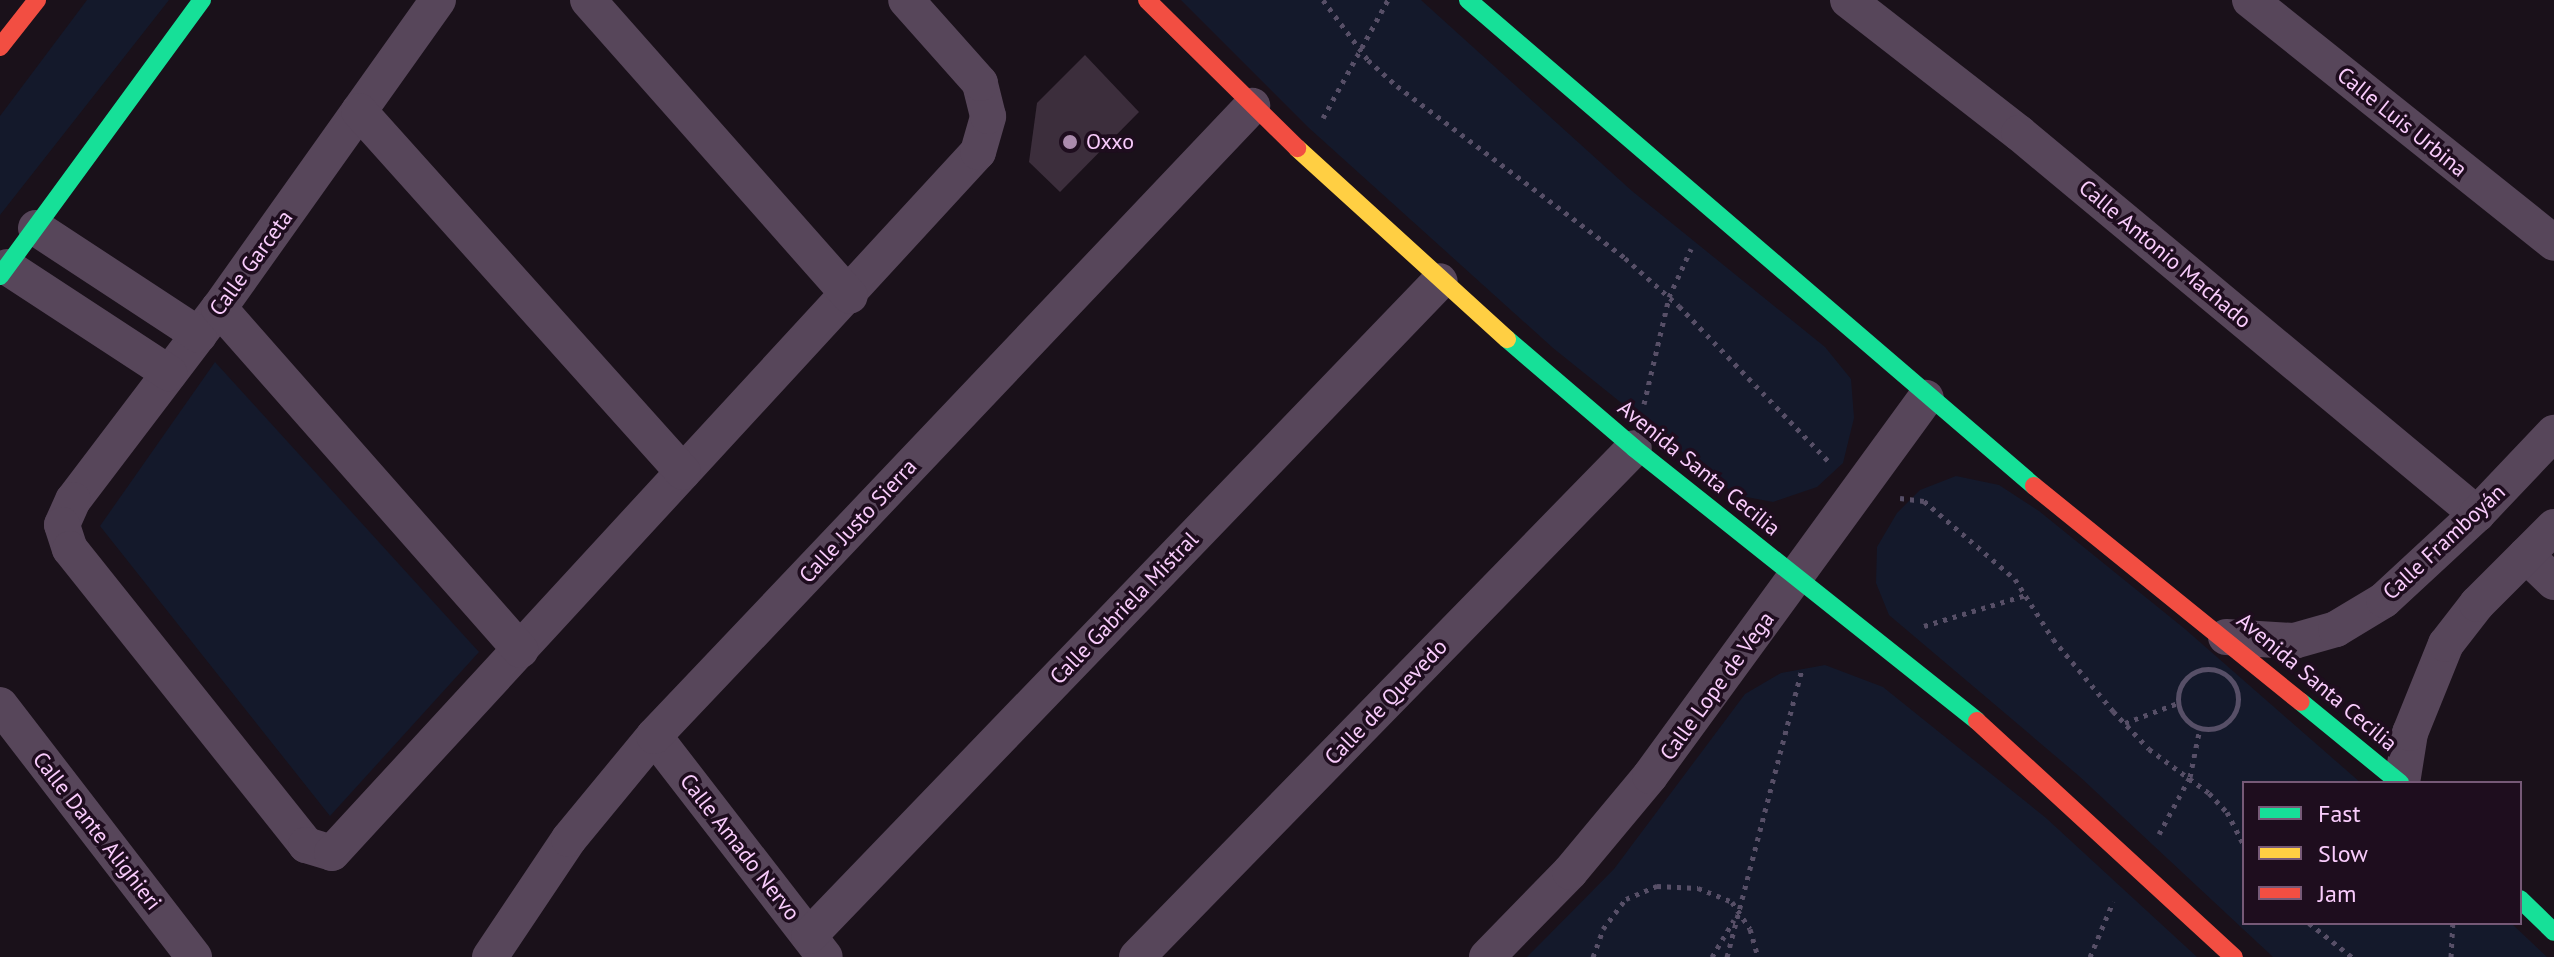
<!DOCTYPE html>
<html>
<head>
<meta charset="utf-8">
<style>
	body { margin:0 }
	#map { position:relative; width:2554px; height:957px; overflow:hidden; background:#1a111a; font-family:"PT Sans",sans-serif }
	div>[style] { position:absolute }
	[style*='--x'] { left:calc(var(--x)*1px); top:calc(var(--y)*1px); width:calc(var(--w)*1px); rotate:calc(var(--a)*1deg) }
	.green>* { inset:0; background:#14192b }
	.building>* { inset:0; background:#3c2e3c }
	.path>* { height:5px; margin-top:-2.5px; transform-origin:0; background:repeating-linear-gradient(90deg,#574f67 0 4px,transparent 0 10px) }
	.path>.ring { margin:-2.5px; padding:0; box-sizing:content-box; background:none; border:5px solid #574f67; border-radius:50% }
	.street>* { height:36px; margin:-18px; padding:0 18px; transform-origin:18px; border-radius:18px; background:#57465a }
	.fast>* { height:18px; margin:-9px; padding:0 9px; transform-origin:9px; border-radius:9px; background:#16e098 }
	.slow>* { height:18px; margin:-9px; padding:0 9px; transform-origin:9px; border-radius:9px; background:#ffcf43 }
	.jam>* { height:18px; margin:-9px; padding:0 9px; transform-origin:9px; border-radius:9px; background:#f24e42 }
	.dots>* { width:22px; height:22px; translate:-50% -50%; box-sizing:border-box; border:4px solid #1e0d1e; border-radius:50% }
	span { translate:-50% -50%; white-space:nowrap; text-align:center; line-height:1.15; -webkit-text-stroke:7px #1e0d1e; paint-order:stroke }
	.street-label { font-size:22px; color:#f9ccfc }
	.poi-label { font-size:22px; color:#f9ccfc }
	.left { translate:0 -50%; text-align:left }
	.legend { position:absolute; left:2242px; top:781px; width:280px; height:144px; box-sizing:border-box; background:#1e0d1e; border:2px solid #765977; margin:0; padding:10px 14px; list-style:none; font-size:24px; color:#f9ccfc }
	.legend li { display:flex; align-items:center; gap:16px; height:40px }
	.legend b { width:40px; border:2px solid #765977 }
</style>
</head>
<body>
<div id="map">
	<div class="green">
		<div style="clip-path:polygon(87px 0,169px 0,0 215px,0 116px)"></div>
		<div style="clip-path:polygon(1181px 0,1421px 0,1632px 191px,1825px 347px,1851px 379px,1854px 418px,1843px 463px,1817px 487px,1773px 502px,1736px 495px,1553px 348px,1309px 128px)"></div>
		<div style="clip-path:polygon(215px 362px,479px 652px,330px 816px,100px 526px)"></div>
		<div style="clip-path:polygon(1956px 476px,1999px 485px,2039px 511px,2185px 629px,2361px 783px,2244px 783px,2244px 923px,2511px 923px,2547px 957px,2273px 957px,2079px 776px,1889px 615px,1876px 583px,1877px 547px,1897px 513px,1920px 490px)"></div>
		<div style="clip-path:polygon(1825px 665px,1883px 687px,2046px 818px,2197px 957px,1527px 957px,1614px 869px,1745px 694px,1781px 673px)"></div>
	</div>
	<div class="building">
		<div style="clip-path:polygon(1085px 55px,1139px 112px,1060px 192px,1029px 162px,1037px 103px)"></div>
	</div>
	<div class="path">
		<div style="--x:1323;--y:0;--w:75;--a:53.1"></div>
		<div style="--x:1368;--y:60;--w:39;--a:42"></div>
		<div style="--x:1397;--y:86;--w:286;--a:37"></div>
		<div style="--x:1625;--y:258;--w:72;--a:41.6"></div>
		<div style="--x:1679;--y:306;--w:219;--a:46.1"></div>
		<div style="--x:1323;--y:118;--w:135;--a:-61.2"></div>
		<div style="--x:1644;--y:404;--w:110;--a:-76.8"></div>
		<div style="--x:1669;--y:297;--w:53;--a:-65.4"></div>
		<div style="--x:1900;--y:498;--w:24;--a:7"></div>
		<div style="--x:1924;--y:501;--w:120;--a:40.6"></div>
		<div style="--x:2015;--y:579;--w:71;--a:57.7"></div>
		<div style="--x:2053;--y:639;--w:94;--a:50.2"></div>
		<div style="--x:2113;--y:711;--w:52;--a:46.5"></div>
		<div style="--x:2149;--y:749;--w:74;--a:36.3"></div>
		<div style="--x:2209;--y:793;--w:26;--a:47"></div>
		<div style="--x:2227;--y:812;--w:38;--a:63"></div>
		<div style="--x:1924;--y:626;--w:107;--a:-16.9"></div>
		<div class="ring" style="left:2178px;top:669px;width:55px;height:55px"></div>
		<div style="--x:2125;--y:723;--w:57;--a:-20.7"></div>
		<div style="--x:2159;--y:834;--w:65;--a:-61.5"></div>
		<div style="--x:2190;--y:777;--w:50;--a:-78.5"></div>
		<div style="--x:2309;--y:923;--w:55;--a:38.3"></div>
		<div style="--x:1593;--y:957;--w:30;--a:-70"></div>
		<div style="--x:1603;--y:929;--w:38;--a:-53"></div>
		<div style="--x:1626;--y:899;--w:34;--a:-23"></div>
		<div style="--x:1657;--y:886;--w:41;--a:2.8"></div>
		<div style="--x:1698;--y:888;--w:37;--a:22"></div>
		<div style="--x:1732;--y:902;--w:32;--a:56"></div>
		<div style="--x:1750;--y:929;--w:29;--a:74"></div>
		<div style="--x:1712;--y:957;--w:43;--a:-59.3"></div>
		<div style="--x:1727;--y:957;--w:298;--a:-75.4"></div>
		<div style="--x:2090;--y:957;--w:60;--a:-67.3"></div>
		<div style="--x:2451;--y:957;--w:34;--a:-87"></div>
	</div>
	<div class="street">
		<div style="--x:438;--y:0;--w:378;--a:125.4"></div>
		<div style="--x:219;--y:308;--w:241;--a:127.2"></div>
		<div style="--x:73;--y:500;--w:27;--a:114"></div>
		<div style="--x:62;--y:525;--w:25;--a:72"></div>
		<div style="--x:70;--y:549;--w:379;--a:51.4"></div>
		<div style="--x:306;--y:845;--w:27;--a:17"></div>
		<div style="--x:332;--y:853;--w:953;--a:-47.34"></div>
		<div style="--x:978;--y:152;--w:37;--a:-74"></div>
		<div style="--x:988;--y:116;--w:34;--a:-104"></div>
		<div style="--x:980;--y:83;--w:111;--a:-131.7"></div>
		<div style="--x:588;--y:0;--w:395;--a:48.5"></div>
		<div style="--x:1848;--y:0;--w:217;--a:37.9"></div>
		<div style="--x:2019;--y:133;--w:596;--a:39.76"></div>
		<div style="--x:2250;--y:0;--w:389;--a:38.6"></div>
		<div style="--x:359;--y:111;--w:485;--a:48.1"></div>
		<div style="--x:36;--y:228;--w:195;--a:33.3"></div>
		<div style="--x:7;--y:267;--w:194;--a:33.2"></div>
		<div style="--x:219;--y:308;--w:456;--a:48.6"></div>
		<div style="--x:2526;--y:555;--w:39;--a:44"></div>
		<div style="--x:2226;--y:637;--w:68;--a:3.4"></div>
		<div style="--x:2294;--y:641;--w:44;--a:-15.9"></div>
		<div style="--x:2336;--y:629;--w:56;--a:-31.1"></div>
		<div style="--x:2384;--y:600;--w:127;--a:-42.8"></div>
		<div style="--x:2477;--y:514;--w:112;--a:-46.5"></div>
		<div style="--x:0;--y:705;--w:318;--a:52.4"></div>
		<div style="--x:654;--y:736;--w:279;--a:52.3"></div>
		<div style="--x:2402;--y:783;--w:51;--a:-80.9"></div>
		<div style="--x:2410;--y:733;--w:96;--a:-68"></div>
		<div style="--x:2446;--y:644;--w:51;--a:-52.2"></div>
		<div style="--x:2477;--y:604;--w:109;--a:-45"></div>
		<div style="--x:809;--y:936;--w:909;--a:-46.07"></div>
		<div style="--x:490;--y:957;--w:142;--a:-56.2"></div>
		<div style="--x:569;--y:839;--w:134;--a:-50.5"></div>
		<div style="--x:654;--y:736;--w:869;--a:-46.49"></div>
		<div style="--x:1137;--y:957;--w:711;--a:-45.68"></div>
		<div style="--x:1487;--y:957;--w:119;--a:-45.7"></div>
		<div style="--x:1570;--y:872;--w:125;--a:-50.2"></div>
		<div style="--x:1650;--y:776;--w:468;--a:-53.9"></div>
	</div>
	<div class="fast">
		<div style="--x:1468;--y:0;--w:746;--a:40.65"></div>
		<div style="--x:0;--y:276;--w:342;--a:-53.8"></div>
		<div style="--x:1507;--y:339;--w:167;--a:40.6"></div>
		<div style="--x:1634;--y:448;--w:438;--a:38.5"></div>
		<div style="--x:2301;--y:702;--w:128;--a:39.3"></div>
		<div style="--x:2520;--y:899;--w:47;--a:44.1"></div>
	</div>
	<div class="slow">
		<div style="--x:1297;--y:148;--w:284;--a:42.3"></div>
	</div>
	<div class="jam">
		<div style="--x:1147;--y:0;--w:211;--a:44.6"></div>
		<div style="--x:0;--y:47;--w:60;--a:-51.8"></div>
		<div style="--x:2034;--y:486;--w:343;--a:39"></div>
		<div style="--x:1977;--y:721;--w:349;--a:42.6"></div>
	</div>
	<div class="dots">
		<div style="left:1070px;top:142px;background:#ab8bad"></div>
	</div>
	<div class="street-label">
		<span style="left:2402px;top:122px;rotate:39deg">Calle Luis Urbina</span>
		<span style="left:2165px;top:254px;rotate:40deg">Calle Antonio Machado</span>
		<span style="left:251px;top:263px;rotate:-54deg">Calle Garceta</span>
		<span style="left:1699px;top:468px;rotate:39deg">Avenida Santa Cecilia</span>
		<span style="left:858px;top:521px;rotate:-47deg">Calle Justo Sierra</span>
		<span style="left:2444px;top:542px;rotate:-43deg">Calle Framboyán</span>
		<span style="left:1124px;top:608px;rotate:-46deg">Calle Gabriela Mistral</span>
		<span style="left:2317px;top:682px;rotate:40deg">Avenida Santa Cecilia</span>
		<span style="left:1717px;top:686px;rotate:-54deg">Calle Lope de Vega</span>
		<span style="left:1386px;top:702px;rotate:-46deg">Calle de Quevedo</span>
		<span style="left:97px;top:831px;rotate:52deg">Calle Dante Alighieri</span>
		<span style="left:740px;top:847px;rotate:52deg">Calle Amado Nervo</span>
	</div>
	<div class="poi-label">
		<span class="left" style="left:1086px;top:142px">Oxxo</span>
	</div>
	<ul class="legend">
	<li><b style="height:10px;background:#16e098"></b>Fast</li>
	<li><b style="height:10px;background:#ffcf43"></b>Slow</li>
	<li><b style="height:10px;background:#f24e42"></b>Jam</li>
	</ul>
</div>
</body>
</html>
